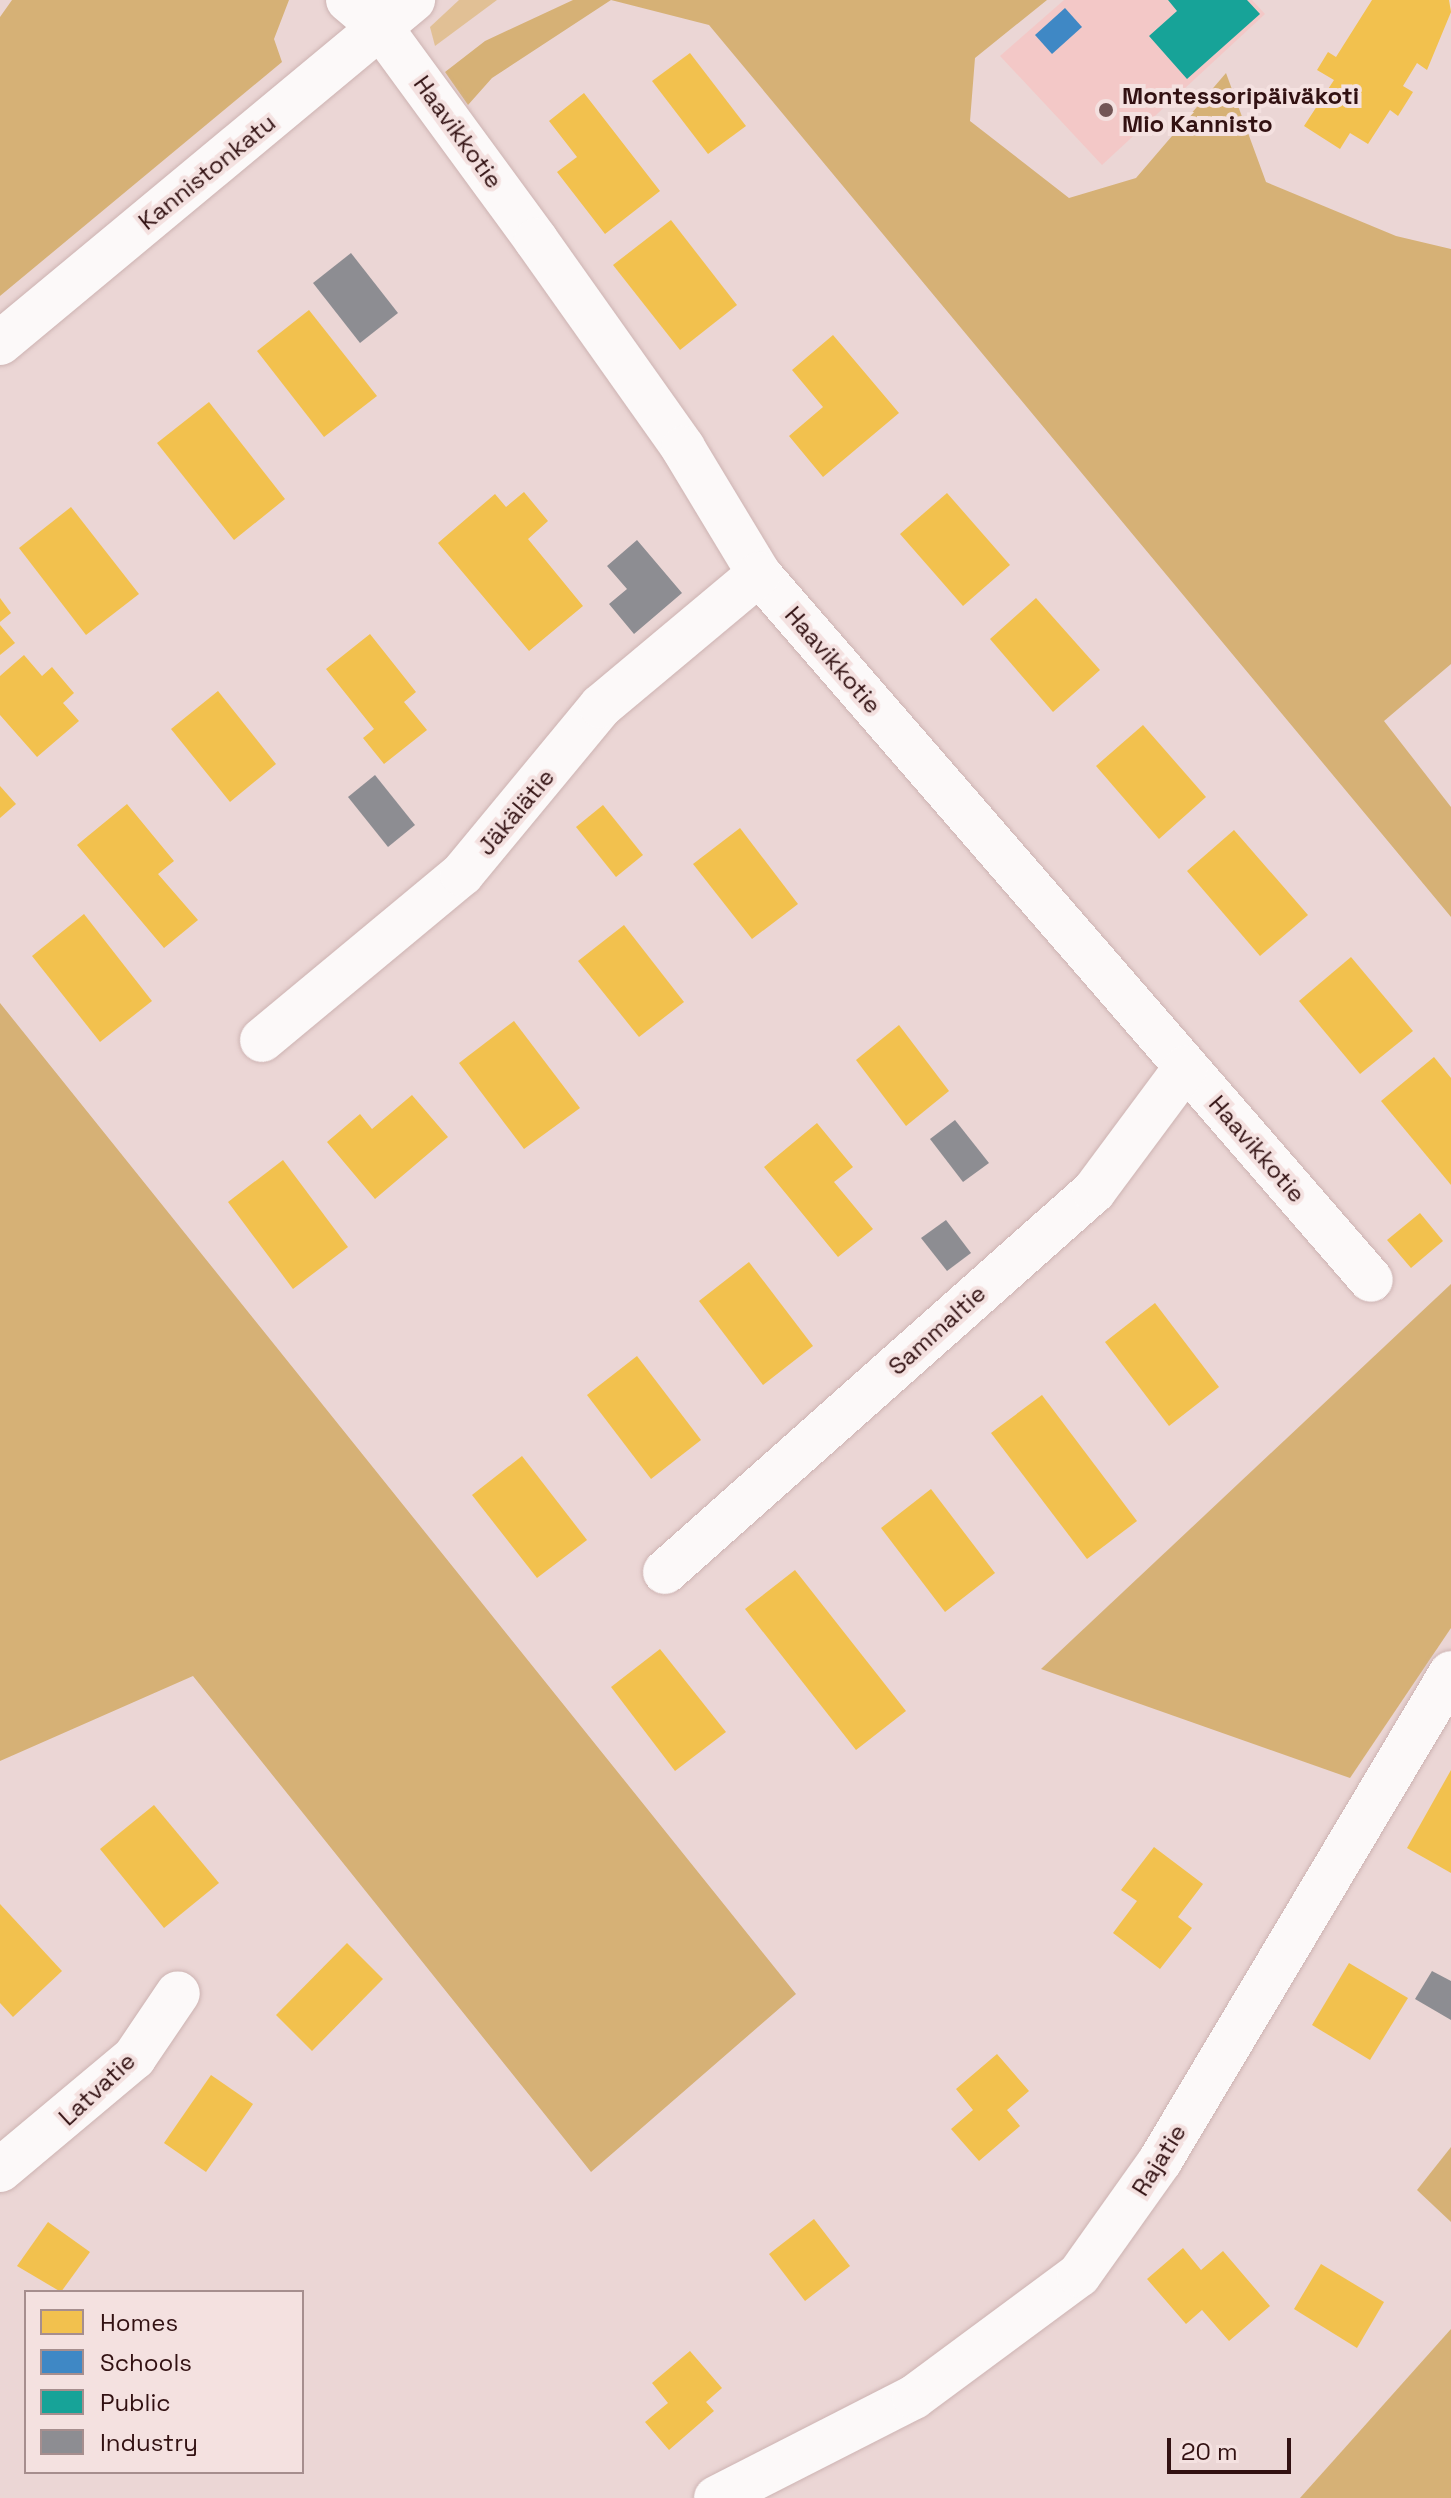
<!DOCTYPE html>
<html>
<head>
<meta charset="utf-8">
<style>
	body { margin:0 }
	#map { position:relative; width:1451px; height:2498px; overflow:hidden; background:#ebd6d5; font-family:"Space Grotesk",sans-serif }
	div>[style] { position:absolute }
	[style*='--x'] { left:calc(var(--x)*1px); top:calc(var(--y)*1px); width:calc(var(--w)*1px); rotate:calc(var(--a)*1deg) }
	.built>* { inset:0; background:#f3c8c7 }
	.green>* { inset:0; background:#e1c095 }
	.forest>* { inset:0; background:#d6b176 }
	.homes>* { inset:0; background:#f2c14e }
	.schools>* { inset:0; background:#3f88c5 }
	.public>* { inset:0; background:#17a398 }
	.industry>* { inset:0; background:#8d8d92 }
	.roads { filter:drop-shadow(0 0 2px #cdb3b2) drop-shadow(0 0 2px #cdb3b2) }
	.minor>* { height:44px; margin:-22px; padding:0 22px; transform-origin:22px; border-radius:22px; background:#fcf9f9 }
	.dots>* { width:22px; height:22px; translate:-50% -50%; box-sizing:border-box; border:4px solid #f4e1e0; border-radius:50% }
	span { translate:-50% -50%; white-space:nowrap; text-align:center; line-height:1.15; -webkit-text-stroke:8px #f4e1e0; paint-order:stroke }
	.poi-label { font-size:24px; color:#321112; font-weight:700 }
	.left { translate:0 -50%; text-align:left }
	.street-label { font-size:24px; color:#321112 }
	.legend { position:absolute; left:24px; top:2290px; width:280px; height:184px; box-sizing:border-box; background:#f4e1e0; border:2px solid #a68e8e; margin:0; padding:10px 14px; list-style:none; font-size:24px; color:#321112 }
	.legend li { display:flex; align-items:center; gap:16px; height:40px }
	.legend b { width:40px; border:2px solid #a68e8e }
	.scale { position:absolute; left:1167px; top:2438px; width:124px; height:36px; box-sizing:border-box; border:4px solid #321112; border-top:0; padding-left:10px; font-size:24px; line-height:28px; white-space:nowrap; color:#321112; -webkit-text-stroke:6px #f4e1e0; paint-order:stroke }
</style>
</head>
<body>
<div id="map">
	<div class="built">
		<div style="clip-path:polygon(1064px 0,1252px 0,1265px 14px,1102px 165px,1000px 56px)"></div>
	</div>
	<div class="green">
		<div style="clip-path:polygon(459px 0,497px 0,435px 46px,430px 27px)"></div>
	</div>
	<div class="forest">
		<div style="clip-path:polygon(12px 0,289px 0,274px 39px,282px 62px,0 296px,0 17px)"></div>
		<div style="clip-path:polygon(573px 0,1047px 0,975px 58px,970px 121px,1069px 198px,1136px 178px,1226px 73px,1266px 182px,1396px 236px,1451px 249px,1451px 664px,1384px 721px,1451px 807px,1451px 917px,709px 25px,611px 0,492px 78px,468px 105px,445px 72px,485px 41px)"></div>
		<div style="clip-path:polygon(0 1003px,796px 1994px,591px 2172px,193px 1676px,0 1761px)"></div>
		<div style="clip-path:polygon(1451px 1284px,1451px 1628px,1350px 1778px,1041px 1669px)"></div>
		<div style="clip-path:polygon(1451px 2147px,1451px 2222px,1417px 2190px)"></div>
		<div style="clip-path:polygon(1451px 2329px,1451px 2498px,1300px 2498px)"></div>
	</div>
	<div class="homes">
		<div style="clip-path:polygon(1372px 0,1449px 0,1451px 12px,1427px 70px,1417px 63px,1403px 86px,1413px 92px,1398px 116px,1390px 110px,1368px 144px,1350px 133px,1340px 149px,1304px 126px,1334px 80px,1317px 70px,1328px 52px,1336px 57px)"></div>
		<div style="clip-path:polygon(690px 53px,746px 126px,708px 154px,652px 81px)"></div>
		<div style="clip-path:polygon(584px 93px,660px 191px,605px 234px,557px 172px,577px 157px,549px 121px)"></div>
		<div style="clip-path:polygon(671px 220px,737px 305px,680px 350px,613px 265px)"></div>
		<div style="clip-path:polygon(309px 310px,377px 396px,324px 437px,257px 351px)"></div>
		<div style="clip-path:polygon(833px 335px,899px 413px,823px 477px,789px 436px,823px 407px,792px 370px)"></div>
		<div style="clip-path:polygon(209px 402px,285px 499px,234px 540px,157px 443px)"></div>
		<div style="clip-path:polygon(524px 492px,548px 521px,528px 539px,583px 606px,529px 651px,438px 543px,495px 494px,506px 507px)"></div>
		<div style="clip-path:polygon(947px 493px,1010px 565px,963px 606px,900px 534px)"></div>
		<div style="clip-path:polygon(71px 507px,139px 594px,86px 635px,19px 548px)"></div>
		<div style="clip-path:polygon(0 598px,11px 613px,0 622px)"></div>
		<div style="clip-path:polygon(1036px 598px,1100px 670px,1053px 712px,990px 639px)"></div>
		<div style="clip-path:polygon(0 625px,15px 643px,0 655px)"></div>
		<div style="clip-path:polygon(370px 634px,416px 692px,404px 702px,427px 730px,384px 764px,363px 738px,374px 729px,326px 669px)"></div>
		<div style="clip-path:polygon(24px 655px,42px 676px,52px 667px,74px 693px,63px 703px,79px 721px,37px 757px,0 715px,0 676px)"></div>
		<div style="clip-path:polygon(218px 691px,276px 764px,230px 802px,171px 729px)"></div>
		<div style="clip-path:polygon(1143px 725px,1206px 797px,1159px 839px,1096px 766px)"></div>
		<div style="clip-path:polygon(0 786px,16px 804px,0 818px)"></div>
		<div style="clip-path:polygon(127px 804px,174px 861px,158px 874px,198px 920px,164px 948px,77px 845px)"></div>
		<div style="clip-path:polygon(603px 805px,643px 855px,616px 877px,576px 827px)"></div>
		<div style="clip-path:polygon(740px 828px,798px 904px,752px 939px,693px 864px)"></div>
		<div style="clip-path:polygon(1234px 830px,1308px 915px,1260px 956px,1187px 871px)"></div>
		<div style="clip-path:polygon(84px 914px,152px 1001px,100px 1042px,32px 956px)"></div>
		<div style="clip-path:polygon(624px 925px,684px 1002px,639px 1037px,578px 961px)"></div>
		<div style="clip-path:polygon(1351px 957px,1413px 1031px,1360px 1074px,1299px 1001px)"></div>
		<div style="clip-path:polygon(514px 1021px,580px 1108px,524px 1149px,459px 1063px)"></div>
		<div style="clip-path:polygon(899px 1025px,949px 1091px,906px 1126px,856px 1060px)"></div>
		<div style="clip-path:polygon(1434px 1057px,1451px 1078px,1451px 1185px,1381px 1101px)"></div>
		<div style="clip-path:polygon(412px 1095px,448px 1137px,375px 1199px,327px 1142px,360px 1114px,372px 1129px)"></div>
		<div style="clip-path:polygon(817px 1123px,853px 1167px,834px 1182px,873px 1229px,838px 1257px,764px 1167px)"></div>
		<div style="clip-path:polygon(283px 1160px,348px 1247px,293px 1289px,228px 1202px)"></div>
		<div style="clip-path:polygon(1420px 1213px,1443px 1241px,1411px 1268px,1387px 1240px)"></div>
		<div style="clip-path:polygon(749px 1262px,813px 1346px,763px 1385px,699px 1301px)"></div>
		<div style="clip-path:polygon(1155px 1303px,1219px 1387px,1169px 1426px,1105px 1342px)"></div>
		<div style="clip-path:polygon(637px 1356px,701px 1440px,651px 1479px,587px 1395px)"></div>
		<div style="clip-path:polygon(1042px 1395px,1137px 1521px,1087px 1559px,991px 1433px)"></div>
		<div style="clip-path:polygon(522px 1456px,587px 1540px,537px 1578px,472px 1495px)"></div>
		<div style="clip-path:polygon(931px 1489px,995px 1573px,945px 1612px,881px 1528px)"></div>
		<div style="clip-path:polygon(795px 1570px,906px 1711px,856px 1750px,745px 1609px)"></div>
		<div style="clip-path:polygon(660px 1649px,726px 1732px,675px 1771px,611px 1687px)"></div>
		<div style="clip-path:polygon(1451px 1770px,1451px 1873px,1407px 1848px)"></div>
		<div style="clip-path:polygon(154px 1805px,219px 1883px,164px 1928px,100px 1849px)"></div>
		<div style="clip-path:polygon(1154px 1847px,1203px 1884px,1178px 1917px,1192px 1928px,1160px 1969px,1113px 1933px,1137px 1901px,1121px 1890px)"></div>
		<div style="clip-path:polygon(0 1904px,62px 1971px,13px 2017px,0 2003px)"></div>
		<div style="clip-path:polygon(347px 1943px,383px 1979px,312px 2051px,276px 2015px)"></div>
		<div style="clip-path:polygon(1349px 1963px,1408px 1998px,1370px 2060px,1312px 2025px)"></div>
		<div style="clip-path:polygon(997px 2054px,1029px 2091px,1007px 2110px,1020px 2126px,979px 2161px,951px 2129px,973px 2110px,956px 2089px)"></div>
		<div style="clip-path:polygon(211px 2075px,253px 2104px,206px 2172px,164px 2143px)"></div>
		<div style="clip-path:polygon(814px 2219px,850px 2266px,805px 2301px,769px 2254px)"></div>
		<div style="clip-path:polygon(48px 2222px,90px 2252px,61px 2292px,17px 2266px)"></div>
		<div style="clip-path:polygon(1183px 2248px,1201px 2270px,1223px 2251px,1270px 2306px,1229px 2341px,1202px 2310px,1186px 2324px,1147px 2279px)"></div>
		<div style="clip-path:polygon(1321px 2264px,1384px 2302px,1357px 2348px,1294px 2309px)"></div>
		<div style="clip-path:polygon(690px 2351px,722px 2388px,706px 2402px,714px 2411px,669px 2450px,645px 2422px,668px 2403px,652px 2383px)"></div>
	</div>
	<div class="schools">
		<div style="clip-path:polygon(1065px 8px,1082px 27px,1052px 54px,1035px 35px)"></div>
	</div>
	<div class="public">
		<div style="clip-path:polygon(1168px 0,1247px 0,1260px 14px,1187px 79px,1149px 36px,1177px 11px)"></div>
	</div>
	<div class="industry">
		<div style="clip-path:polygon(351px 253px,398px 313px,360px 343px,313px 283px)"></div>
		<div style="clip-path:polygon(637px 540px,682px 593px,634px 634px,609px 604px,627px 589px,607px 566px)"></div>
		<div style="clip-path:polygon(375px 775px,415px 825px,388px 847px,348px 797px)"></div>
		<div style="clip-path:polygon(955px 1120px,989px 1163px,963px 1182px,930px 1139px)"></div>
		<div style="clip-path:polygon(946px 1220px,971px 1253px,947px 1271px,921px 1238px)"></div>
		<div style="clip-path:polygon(1432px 1971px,1451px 1981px,1451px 2020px,1415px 1999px)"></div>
	</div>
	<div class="roads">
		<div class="minor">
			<div style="--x:348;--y:0;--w:43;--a:40.3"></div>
			<div style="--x:381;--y:28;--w:263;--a:53.8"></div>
			<div style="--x:536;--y:240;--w:255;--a:54.7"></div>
			<div style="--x:683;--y:448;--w:147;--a:58.9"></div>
			<div style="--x:759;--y:574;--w:934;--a:49.08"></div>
			<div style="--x:0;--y:343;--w:537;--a:-39.71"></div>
			<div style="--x:262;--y:1040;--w:260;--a:-39.7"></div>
			<div style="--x:462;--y:874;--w:218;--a:-50.4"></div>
			<div style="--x:601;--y:706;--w:206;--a:-39.9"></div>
			<div style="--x:665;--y:1572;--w:574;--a:-41.61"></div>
			<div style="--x:1094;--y:1191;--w:154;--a:-53.4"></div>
			<div style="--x:0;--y:2170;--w:175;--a:-39.9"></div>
			<div style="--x:134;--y:2058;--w:78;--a:-55.9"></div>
			<div style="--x:716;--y:2498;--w:222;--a:-27"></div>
			<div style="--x:914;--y:2397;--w:205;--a:-36.5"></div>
			<div style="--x:1079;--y:2275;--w:140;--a:-54.6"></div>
			<div style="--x:1160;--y:2161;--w:568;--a:-59.19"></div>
		</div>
	</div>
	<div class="dots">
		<div style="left:1106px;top:110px;background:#735656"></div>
	</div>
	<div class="poi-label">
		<span class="left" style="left:1122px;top:110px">Montessoripäiväkoti<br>Mio Kannisto</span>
	</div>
	<div class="street-label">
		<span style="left:458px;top:132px;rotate:54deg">Haavikkotie</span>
		<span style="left:207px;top:172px;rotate:-39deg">Kannistonkatu</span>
		<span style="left:833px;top:660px;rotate:49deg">Haavikkotie</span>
		<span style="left:516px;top:812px;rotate:-50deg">Jäkälätie</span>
		<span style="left:1257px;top:1149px;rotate:49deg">Haavikkotie</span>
		<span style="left:937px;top:1330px;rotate:-42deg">Sammaltie</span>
		<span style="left:97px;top:2089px;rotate:-43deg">Latvatie</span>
		<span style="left:1159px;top:2160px;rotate:-58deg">Rajatie</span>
	</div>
	<ul class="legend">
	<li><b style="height:22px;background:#f2c14e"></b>Homes</li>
	<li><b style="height:22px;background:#3f88c5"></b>Schools</li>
	<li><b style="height:22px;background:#17a398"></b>Public</li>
	<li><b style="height:22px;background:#8d8d92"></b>Industry</li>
	</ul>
	<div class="scale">20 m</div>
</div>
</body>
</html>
